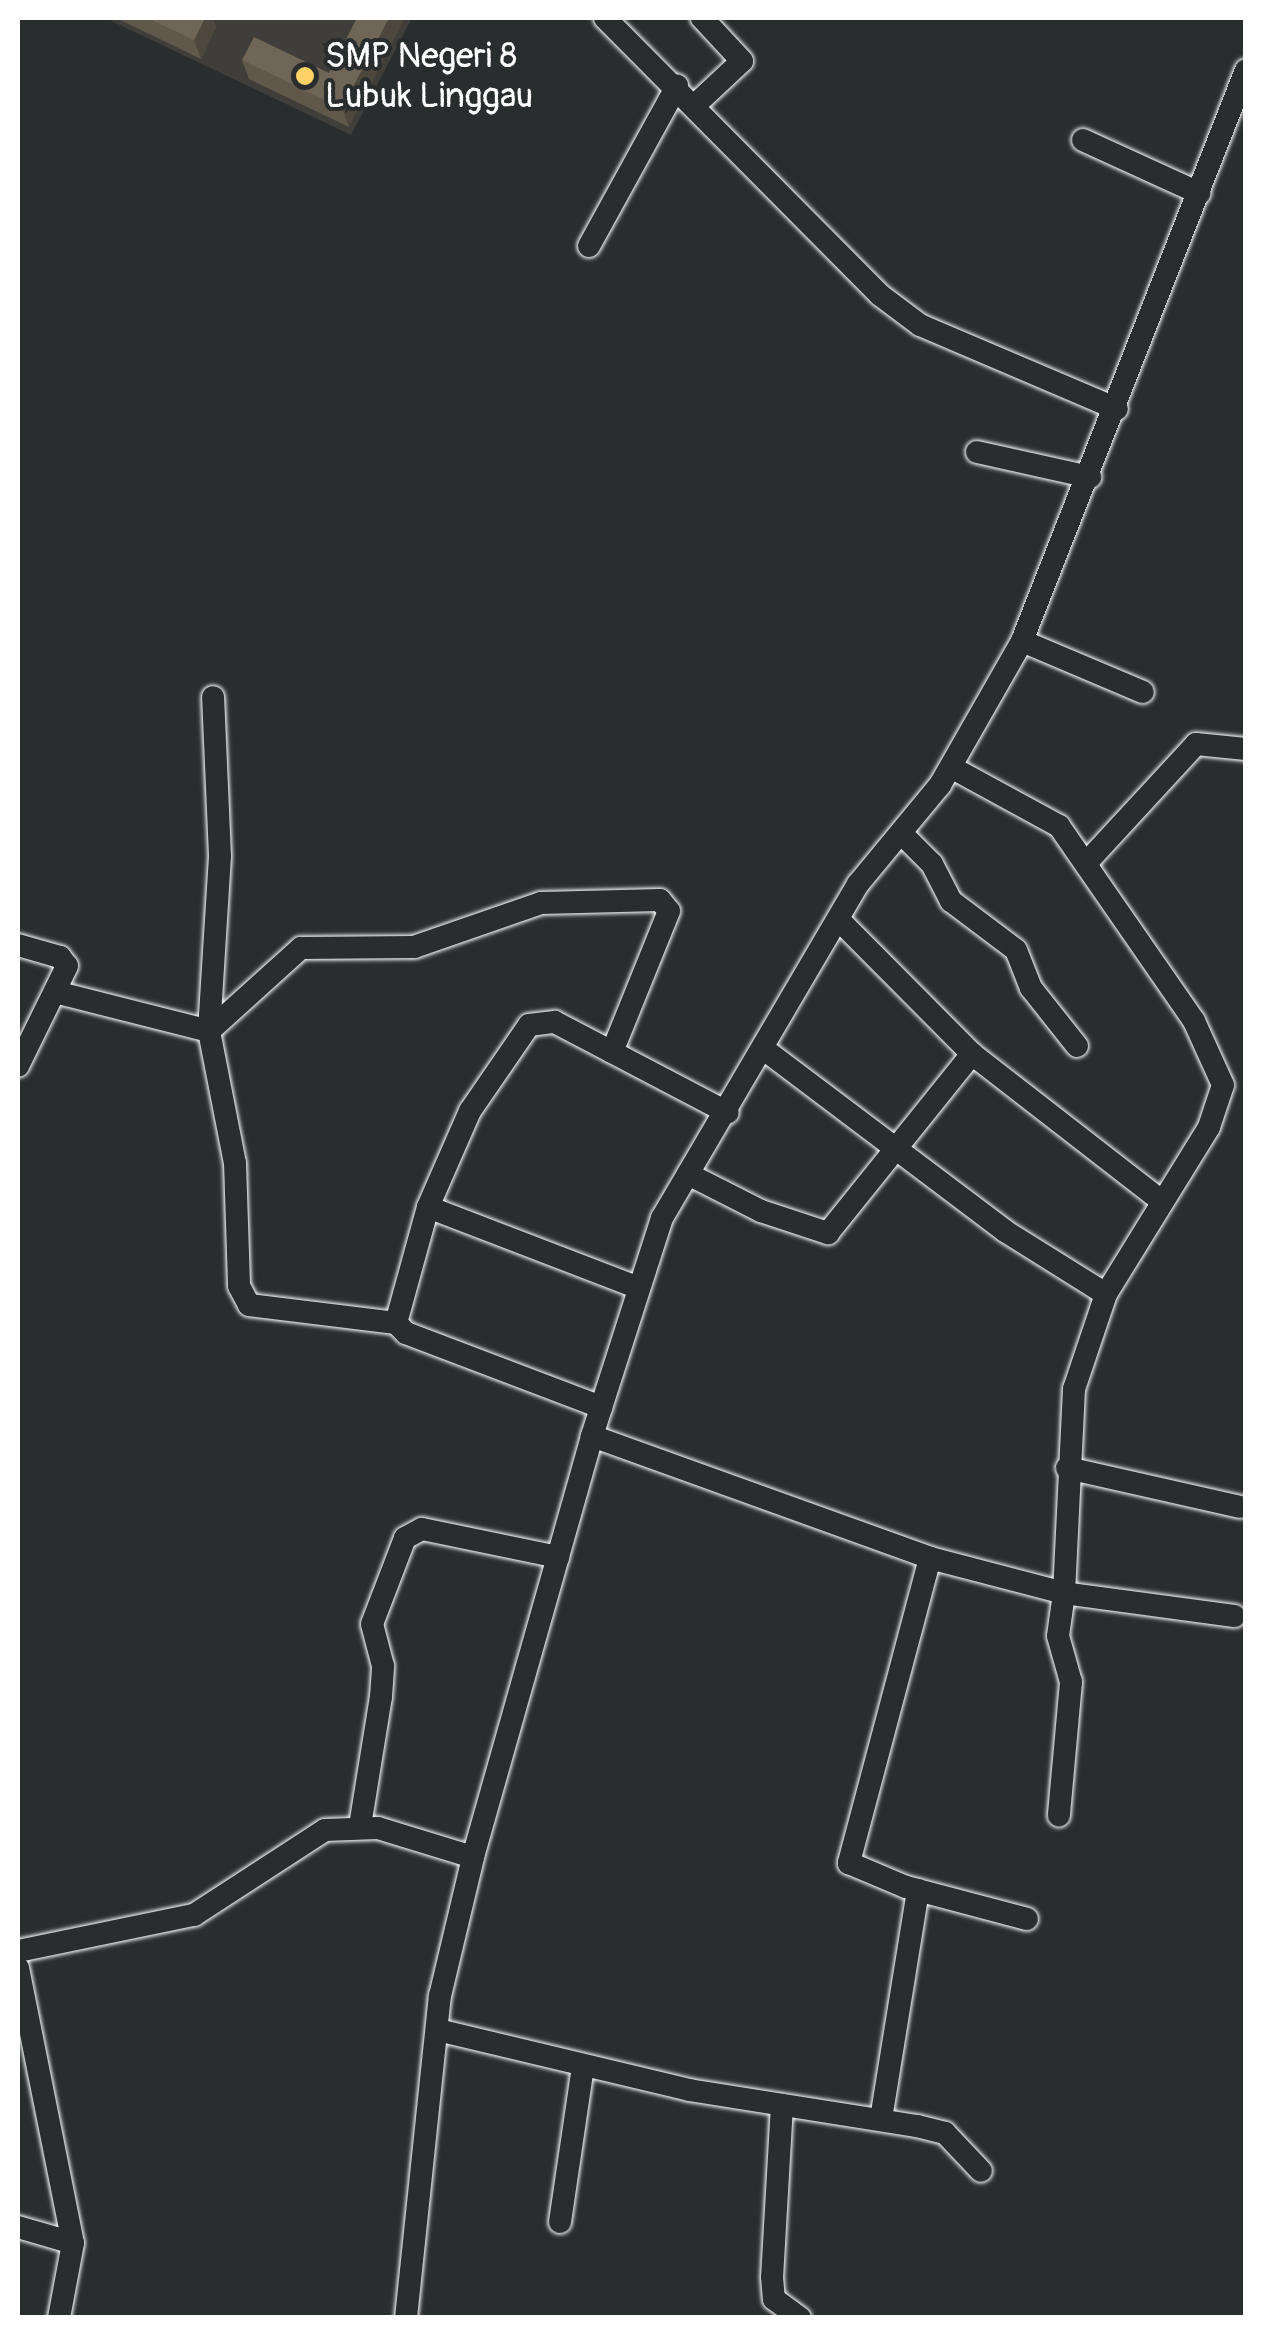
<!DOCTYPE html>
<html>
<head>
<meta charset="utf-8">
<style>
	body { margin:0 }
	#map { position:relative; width:1263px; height:2335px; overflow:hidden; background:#2a2d2e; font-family:Pangolin,sans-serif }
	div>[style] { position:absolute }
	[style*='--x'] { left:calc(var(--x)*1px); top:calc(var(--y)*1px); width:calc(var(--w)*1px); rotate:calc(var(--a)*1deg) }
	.built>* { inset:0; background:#3f3e3a }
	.roads { filter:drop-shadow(0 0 2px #fff) drop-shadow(0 0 2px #fff) }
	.minor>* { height:22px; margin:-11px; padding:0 11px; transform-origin:11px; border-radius:11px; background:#2a2d2e }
	.wall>* { inset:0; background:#60584b }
	.shaded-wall>* { inset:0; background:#4e473d }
	.building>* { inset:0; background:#706657 }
	.dots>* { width:28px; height:28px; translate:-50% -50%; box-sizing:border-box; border:5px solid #2a2d2e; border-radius:50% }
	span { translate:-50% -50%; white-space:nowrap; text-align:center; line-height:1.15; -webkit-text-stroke:8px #2a2d2e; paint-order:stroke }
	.poi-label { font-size:35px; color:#fff }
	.left { translate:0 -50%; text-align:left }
	.frame { position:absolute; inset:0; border:20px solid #fff; pointer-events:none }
</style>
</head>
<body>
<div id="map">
	<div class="built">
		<div style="clip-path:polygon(105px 18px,412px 18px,351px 135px)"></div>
	</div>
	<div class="roads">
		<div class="minor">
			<div style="--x:605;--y:18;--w:390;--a:45.2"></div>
			<div style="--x:880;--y:295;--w:50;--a:36.9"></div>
			<div style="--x:920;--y:325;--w:214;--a:23.1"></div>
			<div style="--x:695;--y:105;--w:64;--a:-43.1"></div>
			<div style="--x:742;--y:61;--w:59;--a:-132.9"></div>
			<div style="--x:1083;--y:140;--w:128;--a:24.6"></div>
			<div style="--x:589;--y:246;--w:183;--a:-61.2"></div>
			<div style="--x:977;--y:452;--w:116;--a:12.5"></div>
			<div style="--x:1022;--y:641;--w:131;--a:22.9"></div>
			<div style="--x:902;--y:834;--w:42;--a:45"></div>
			<div style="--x:932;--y:864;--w:42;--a:62.8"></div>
			<div style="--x:951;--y:901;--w:81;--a:37"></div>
			<div style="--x:1016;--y:950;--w:41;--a:68.5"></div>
			<div style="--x:1031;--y:988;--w:74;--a:51.6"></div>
			<div style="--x:1089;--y:860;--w:158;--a:-47.3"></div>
			<div style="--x:1196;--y:744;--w:50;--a:5.7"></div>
			<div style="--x:838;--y:919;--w:190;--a:45.2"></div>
			<div style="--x:972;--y:1054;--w:238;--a:37.8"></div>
			<div style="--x:18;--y:945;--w:44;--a:15.9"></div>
			<div style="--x:60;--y:957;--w:11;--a:52"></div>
			<div style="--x:67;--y:966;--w:111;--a:116.1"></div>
			<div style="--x:59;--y:993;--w:155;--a:14.2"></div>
			<div style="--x:209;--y:1031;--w:135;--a:78.9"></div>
			<div style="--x:235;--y:1163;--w:123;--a:88.1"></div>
			<div style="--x:239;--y:1286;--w:21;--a:62"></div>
			<div style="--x:249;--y:1305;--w:148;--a:7"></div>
			<div style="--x:396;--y:1323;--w:14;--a:45"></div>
			<div style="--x:406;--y:1333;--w:209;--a:20.8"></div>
			<div style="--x:209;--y:1031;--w:124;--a:-42.1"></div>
			<div style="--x:301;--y:948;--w:113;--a:-0.5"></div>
			<div style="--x:414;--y:947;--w:134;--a:-19.1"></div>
			<div style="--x:541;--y:903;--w:119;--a:-1.4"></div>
			<div style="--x:660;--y:900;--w:14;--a:51"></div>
			<div style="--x:669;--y:911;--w:152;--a:112"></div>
			<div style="--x:209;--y:1031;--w:175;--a:-86.4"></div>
			<div style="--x:220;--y:856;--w:159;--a:-92.5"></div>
			<div style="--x:765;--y:1050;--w:301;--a:37"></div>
			<div style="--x:1005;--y:1231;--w:119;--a:32"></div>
			<div style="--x:1106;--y:1294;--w:196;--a:-58.3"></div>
			<div style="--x:1209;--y:1127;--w:44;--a:-71.6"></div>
			<div style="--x:1223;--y:1085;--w:70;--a:-114.4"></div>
			<div style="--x:1194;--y:1021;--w:237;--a:-124.7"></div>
			<div style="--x:1059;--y:826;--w:123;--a:-151.4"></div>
			<div style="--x:688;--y:1174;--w:82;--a:26.9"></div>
			<div style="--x:761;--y:1211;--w:71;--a:18.2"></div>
			<div style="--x:828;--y:1233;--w:230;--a:-51.2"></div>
			<div style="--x:428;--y:1207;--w:226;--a:21"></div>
			<div style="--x:1106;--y:1294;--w:100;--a:108.6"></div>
			<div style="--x:1074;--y:1389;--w:204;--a:92.8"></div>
			<div style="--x:1064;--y:1593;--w:172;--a:7.7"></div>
			<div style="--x:396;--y:1323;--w:120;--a:-74.6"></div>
			<div style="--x:428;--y:1207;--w:105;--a:-66.4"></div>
			<div style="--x:470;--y:1111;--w:104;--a:-55.5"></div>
			<div style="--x:529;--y:1025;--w:26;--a:-7"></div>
			<div style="--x:555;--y:1022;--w:195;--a:27.7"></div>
			<div style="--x:592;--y:1436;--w:359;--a:19.8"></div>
			<div style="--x:930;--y:1558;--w:316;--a:104.9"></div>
			<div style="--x:849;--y:1863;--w:62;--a:22.8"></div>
			<div style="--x:906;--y:1887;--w:125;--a:14.8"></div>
			<div style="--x:1067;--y:1468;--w:177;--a:12.7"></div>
			<div style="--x:930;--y:1558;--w:138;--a:14.6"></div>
			<div style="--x:1064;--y:1593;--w:43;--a:97.9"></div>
			<div style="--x:1058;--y:1636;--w:48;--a:74.2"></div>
			<div style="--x:1071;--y:1682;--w:134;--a:95.2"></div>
			<div style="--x:360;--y:1826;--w:131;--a:-80.8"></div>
			<div style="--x:381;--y:1697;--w:31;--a:-86"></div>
			<div style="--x:383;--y:1666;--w:43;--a:-104.7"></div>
			<div style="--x:372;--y:1624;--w:92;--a:-69"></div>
			<div style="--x:405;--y:1538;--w:19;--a:-28"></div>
			<div style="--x:422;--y:1529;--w:139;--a:11.6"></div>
			<div style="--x:18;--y:1951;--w:180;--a:-11.6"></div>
			<div style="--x:194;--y:1915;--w:156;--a:-33"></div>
			<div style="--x:325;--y:1830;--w:53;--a:-2.2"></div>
			<div style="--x:378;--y:1828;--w:99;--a:17"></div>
			<div style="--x:18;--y:1968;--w:280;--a:78.7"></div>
			<div style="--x:73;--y:2243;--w:76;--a:100.6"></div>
			<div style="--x:438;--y:2030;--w:258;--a:13.4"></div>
			<div style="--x:689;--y:2090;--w:231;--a:9"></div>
			<div style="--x:917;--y:2126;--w:29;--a:14"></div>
			<div style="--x:945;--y:2133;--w:52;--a:46.5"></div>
			<div style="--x:782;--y:2105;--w:172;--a:93.3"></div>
			<div style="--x:772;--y:2277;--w:22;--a:85"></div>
			<div style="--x:774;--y:2299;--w:32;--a:36"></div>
			<div style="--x:881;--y:2119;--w:232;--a:-80.8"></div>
			<div style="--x:560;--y:2222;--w:157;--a:-81.6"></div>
			<div style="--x:18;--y:2227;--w:57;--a:16.2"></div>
			<div style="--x:406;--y:2318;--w:324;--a:-84"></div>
			<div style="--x:440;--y:1996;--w:143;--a:-76.6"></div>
			<div style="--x:473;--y:1857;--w:437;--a:-74.2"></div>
			<div style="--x:592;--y:1436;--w:229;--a:-72.2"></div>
			<div style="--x:662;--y:1218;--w:387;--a:-59.6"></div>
			<div style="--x:858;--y:884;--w:129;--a:-50.4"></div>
			<div style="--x:940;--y:785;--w:166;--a:-60.3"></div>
			<div style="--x:1022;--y:641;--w:613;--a:-68.58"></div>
		</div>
	</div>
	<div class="wall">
		<div style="clip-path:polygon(116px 18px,213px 18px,216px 27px,201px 59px)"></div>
		<div style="clip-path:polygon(357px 18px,349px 127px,249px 79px,242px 60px,329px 73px)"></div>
	</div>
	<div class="shaded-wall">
		<div style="clip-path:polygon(205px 18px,213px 18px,216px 27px,201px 59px,194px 40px)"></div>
		<div style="clip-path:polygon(389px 18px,405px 18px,349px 127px,342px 108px)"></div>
	</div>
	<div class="building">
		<div style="clip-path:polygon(147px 18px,205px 18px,194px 40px)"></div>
		<div style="clip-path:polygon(357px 18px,389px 18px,342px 108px,242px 60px,254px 37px,329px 73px)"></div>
	</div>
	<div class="dots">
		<div style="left:305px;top:76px;background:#ffd166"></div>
	</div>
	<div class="poi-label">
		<span class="left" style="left:325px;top:76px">SMP Negeri 8<br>Lubuk Linggau</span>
	</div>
	<div class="frame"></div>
</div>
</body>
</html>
